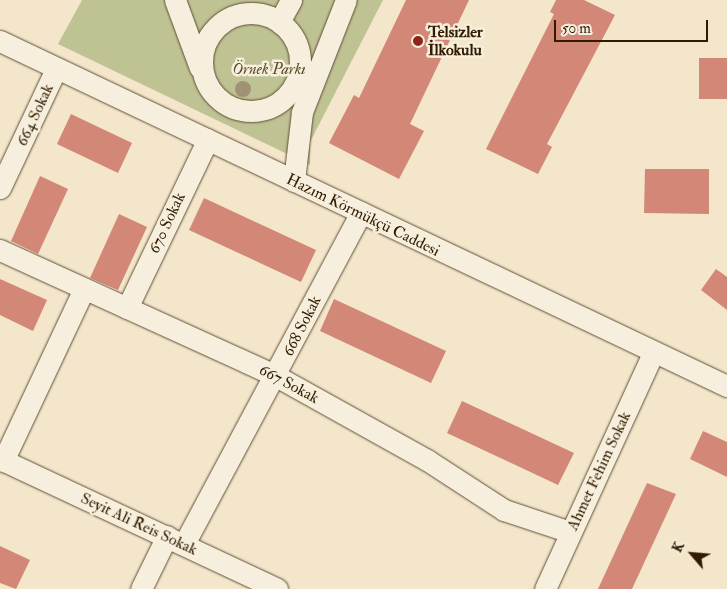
<!DOCTYPE html>
<html>
<head>
<meta charset="utf-8">
<style>
	body { margin:0 }
	#map { position:relative; width:727px; height:589px; overflow:hidden; background:#f3e6cb; font-family:"IM FELL Double Pica",serif }
	div>[style] { position:absolute }
	[style*='--x'] { left:calc(var(--x)*1px); top:calc(var(--y)*1px); width:calc(var(--w)*1px); rotate:calc(var(--a)*1deg) }
	.green>* { inset:0; background:#bfc394 }
	.building>* { inset:0; background:#d38777 }
	.roads { filter:drop-shadow(0 0 1px #624e34) drop-shadow(0 0 1px #624e34) }
	.minor>* { height:21px; margin:-10.5px; padding:0 10.5px; transform-origin:10.5px; border-radius:10.5px; background:#f7efdd }
	.minor>.ring { margin:-10.5px; padding:0; box-sizing:content-box; background:none; border:21px solid #f7efdd; border-radius:50% }
	.trees>* { width:16px; height:16px; margin:-8px; border-radius:50%; background:#a09274 }
	.dots>* { width:14px; height:14px; translate:-50% -50%; box-sizing:border-box; border:2px solid #f7efdd; border-radius:50% }
	span { translate:-50% -50%; white-space:nowrap; text-align:center; line-height:1.15; -webkit-text-stroke:5px #f7efdd; paint-order:stroke }
	.poi-label { font-size:16px; color:#321c01; font-weight:700 }
	.left { translate:0 -50%; text-align:left }
	.park-label { font-size:16px; color:#5c4e2d; font-style:italic }
	.street-label { font-size:16px; color:#321c01 }
	.north { position:absolute; left:667px; top:529px; width:50px; height:50px; -webkit-text-stroke:4px #f7efdd; paint-order:stroke; rotate:297deg; font-size:14px; font-weight:700; line-height:20px; text-align:center; color:#321c01 }
	.north::after { content:''; display:block; margin:auto; width:18px; height:22px; background:#321c01; clip-path:polygon(50% 0,100% 100%,50% 72%,0 100%) }
	.scale { position:absolute; left:554px; top:20px; width:154px; height:22px; box-sizing:border-box; border:2px solid #321c01; border-top:0; padding-left:6px; font-size:15px; line-height:18px; white-space:nowrap; color:#321c01; -webkit-text-stroke:4px #f7efdd; paint-order:stroke }
</style>
</head>
<body>
<div id="map">
	<div class="green">
		<div style="clip-path:polygon(82px 0,383px 0,310px 142px,310px 165px,58px 44px)"></div>
	</div>
	<div class="building">
		<div style="clip-path:polygon(406px 0,469px 0,410px 124px,424px 131px,399px 179px,329px 143px,354px 95px,359px 98px)"></div>
		<div style="clip-path:polygon(556px 0,584px 0,615px 15px,547px 144px,552px 147px,538px 174px,486px 149px,554px 14px,550px 12px)"></div>
		<div style="clip-path:polygon(699px 58px,727px 58px,727px 99px,699px 99px)"></div>
		<div style="clip-path:polygon(71px 114px,132px 143px,118px 173px,57px 144px)"></div>
		<div style="clip-path:polygon(645px 169px,709px 169px,709px 214px,644px 213px)"></div>
		<div style="clip-path:polygon(40px 176px,68px 189px,38px 254px,11px 241px)"></div>
		<div style="clip-path:polygon(204px 198px,316px 250px,301px 282px,189px 230px)"></div>
		<div style="clip-path:polygon(119px 214px,147px 227px,118px 290px,90px 278px)"></div>
		<div style="clip-path:polygon(716px 269px,727px 277px,727px 310px,701px 290px)"></div>
		<div style="clip-path:polygon(0 279px,47px 300px,33px 331px,0 315px)"></div>
		<div style="clip-path:polygon(334px 299px,446px 351px,431px 383px,320px 331px)"></div>
		<div style="clip-path:polygon(462px 401px,574px 453px,558px 485px,447px 433px)"></div>
		<div style="clip-path:polygon(703px 431px,727px 442px,727px 477px,690px 459px)"></div>
		<div style="clip-path:polygon(647px 483px,676px 494px,632px 589px,598px 589px)"></div>
		<div style="clip-path:polygon(0 546px,30px 560px,16px 589px,0 583px)"></div>
	</div>
	<div class="roads">
		<div class="minor">
			<div style="--x:175;--y:0;--w:72;--a:69.8"></div>
			<div class="ring" style="left:202px;top:13px;width:77px;height:77px"></div>
			<div style="--x:279;--y:22;--w:25;--a:-61"></div>
			<div style="--x:0;--y:41;--w:805;--a:25.39"></div>
			<div style="--x:294;--y:181;--w:69;--a:-83.4"></div>
			<div style="--x:302;--y:112;--w:120;--a:-68.6"></div>
			<div style="--x:0;--y:188;--w:132;--a:-64.8"></div>
			<div style="--x:0;--y:250;--w:303;--a:24.5"></div>
			<div style="--x:276;--y:376;--w:173;--a:29.1"></div>
			<div style="--x:427;--y:460;--w:92;--a:33"></div>
			<div style="--x:504;--y:510;--w:70;--a:18.4"></div>
			<div style="--x:127;--y:308;--w:187;--a:-64.4"></div>
			<div style="--x:0;--y:459;--w:306;--a:25.1"></div>
			<div style="--x:3;--y:461;--w:190;--a:-64.8"></div>
			<div style="--x:184;--y:544;--w:376;--a:-61.9"></div>
			<div style="--x:141;--y:589;--w:59;--a:-63.9"></div>
			<div style="--x:545;--y:589;--w:260;--a:-65.4"></div>
		</div>
	</div>
	<div class="trees">
		<div style="left:243px;top:89px"></div>
	</div>
	<div class="dots">
		<div style="left:418px;top:41px;background:#8f2418"></div>
	</div>
	<div class="poi-label">
		<span class="left" style="left:428px;top:41px">Telsizler<br>İlkokulu</span>
	</div>
	<div class="park-label">
		<span style="left:269px;top:69px">Örnek Parkı</span>
	</div>
	<div class="street-label">
		<span style="left:35px;top:115px;rotate:-65deg">664 Sokak</span>
		<span style="left:363px;top:215px;rotate:26deg">Hazım Körmükçü Caddesi</span>
		<span style="left:167px;top:223px;rotate:-65deg">670 Sokak</span>
		<span style="left:302px;top:326px;rotate:-63deg">668 Sokak</span>
		<span style="left:289px;top:384px;rotate:28deg">667 Sokak</span>
		<span style="left:599px;top:471px;rotate:-65deg">Ahmet Fehim Sokak</span>
		<span style="left:139px;top:524px;rotate:25deg">Seyit Ali Reis Sokak</span>
	</div>
	<div class="north">K</div>
	<div class="scale">50 m</div>
</div>
</body>
</html>
